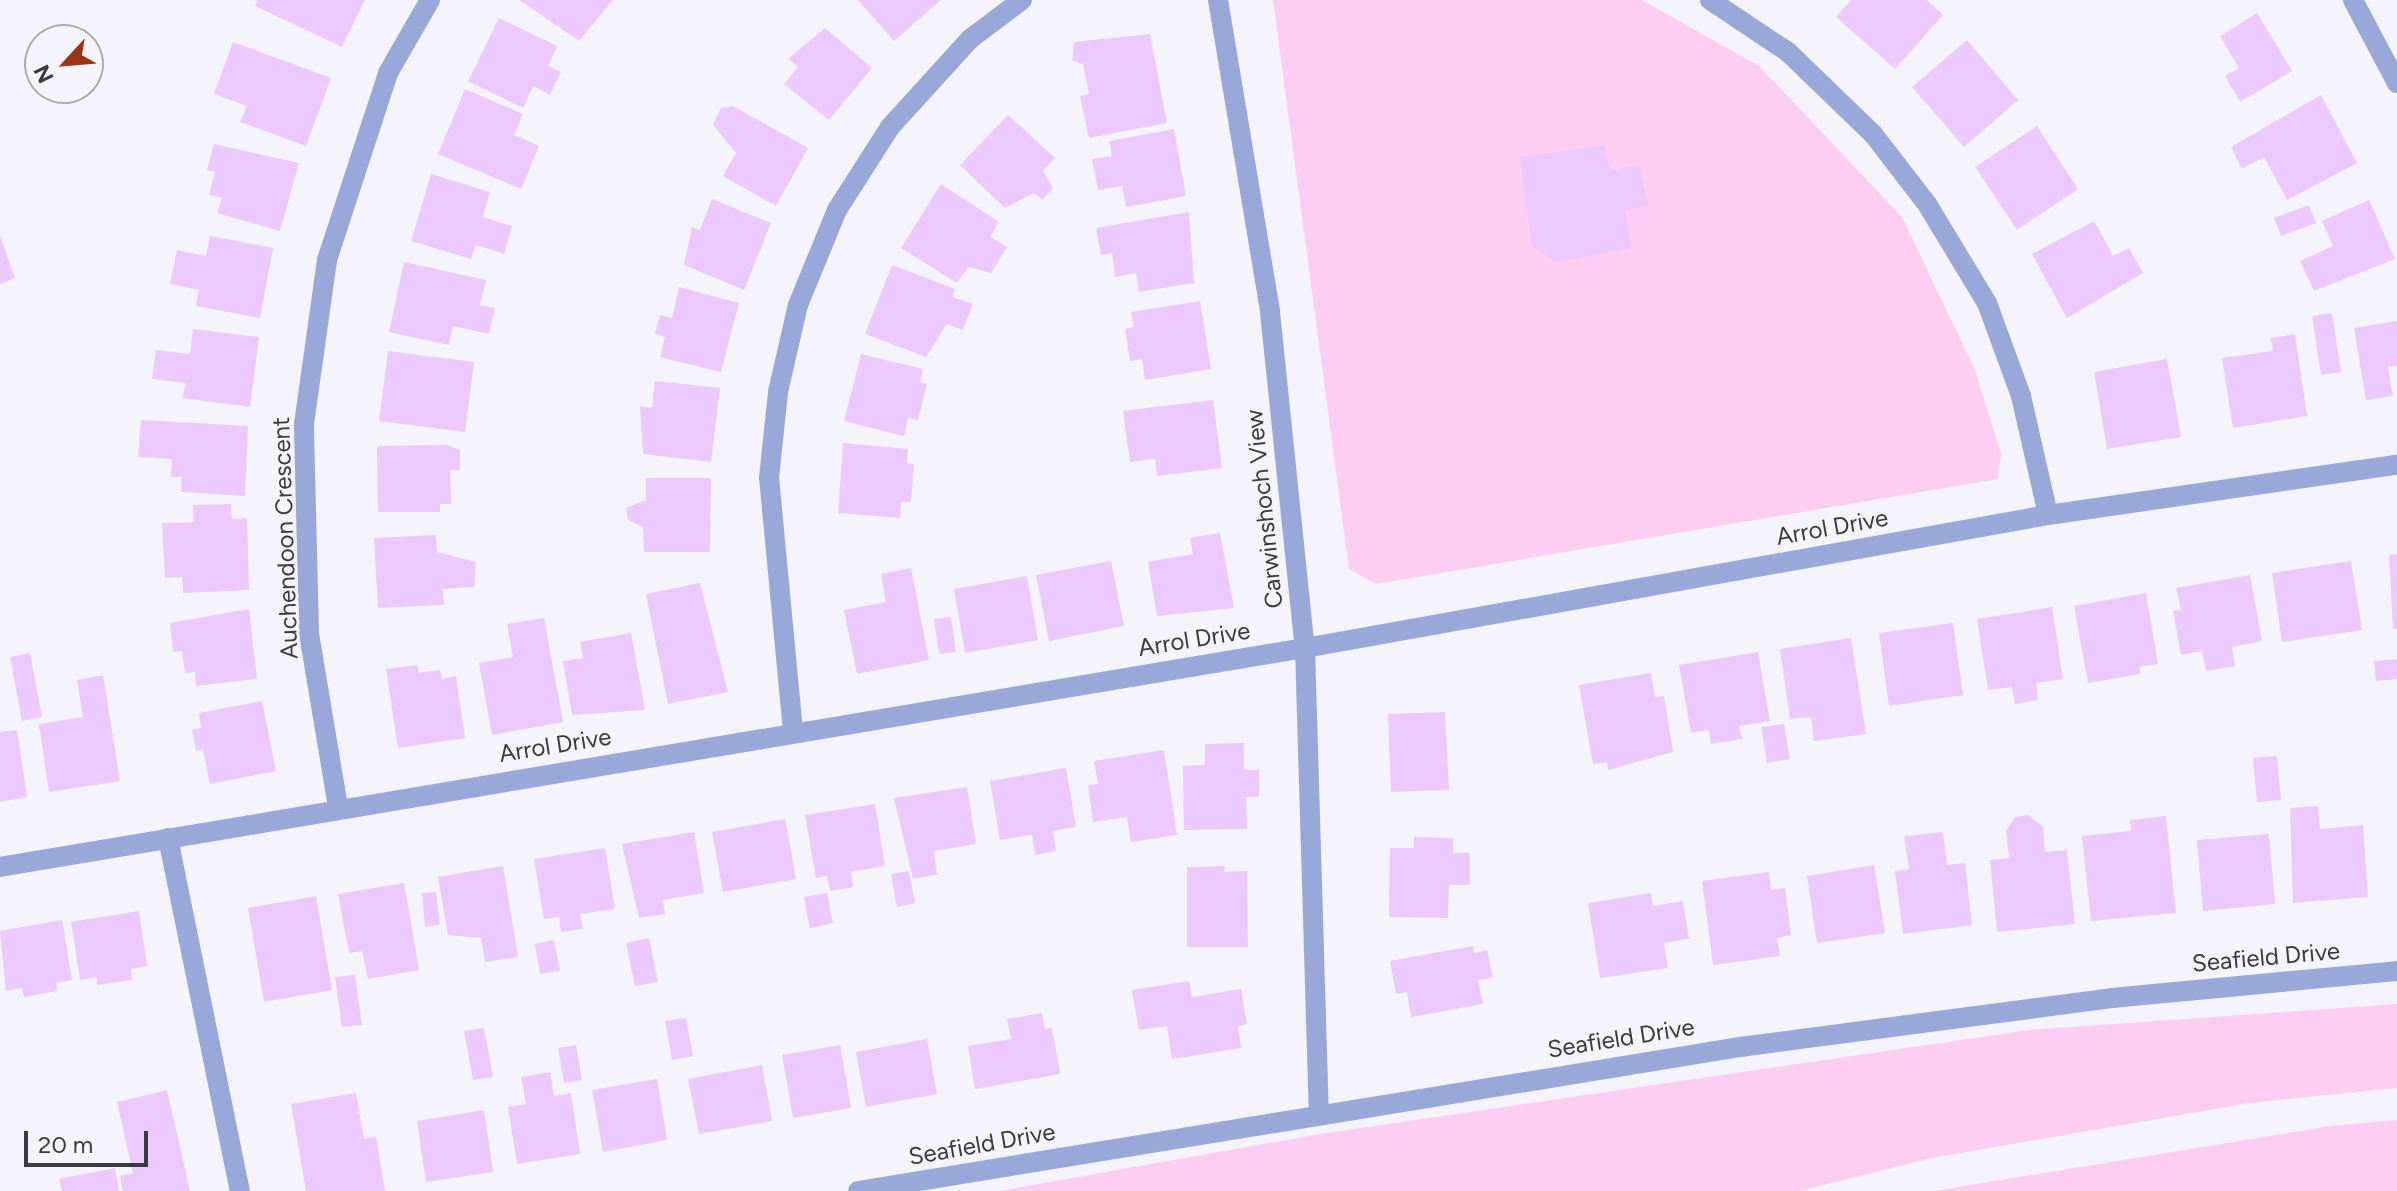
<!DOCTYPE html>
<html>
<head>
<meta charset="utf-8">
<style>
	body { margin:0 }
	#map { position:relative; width:2397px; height:1191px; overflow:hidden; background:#f5f4fd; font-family:Figtree,sans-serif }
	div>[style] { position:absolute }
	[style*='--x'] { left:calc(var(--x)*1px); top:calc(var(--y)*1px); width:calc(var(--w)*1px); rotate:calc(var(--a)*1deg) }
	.green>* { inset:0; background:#fdcdf2 }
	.building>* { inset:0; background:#ecc9fe }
	.minor>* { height:20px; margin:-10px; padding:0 10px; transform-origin:10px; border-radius:10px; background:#99a8d8 }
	span { translate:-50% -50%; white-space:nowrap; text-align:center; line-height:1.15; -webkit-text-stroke:6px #f5f4fd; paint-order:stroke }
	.street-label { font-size:24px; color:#3b3a3f }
	.north { position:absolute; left:24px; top:24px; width:80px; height:80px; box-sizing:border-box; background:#f5f4fd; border:2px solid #abaab1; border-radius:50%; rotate:244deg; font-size:22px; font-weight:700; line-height:32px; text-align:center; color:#3b3a3f }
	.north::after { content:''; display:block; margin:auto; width:28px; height:36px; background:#9c3514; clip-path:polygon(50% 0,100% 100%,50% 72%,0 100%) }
	.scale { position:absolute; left:24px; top:1131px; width:124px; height:36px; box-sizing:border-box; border:4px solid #3b3a3f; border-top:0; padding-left:10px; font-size:24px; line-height:28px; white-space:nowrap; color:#3b3a3f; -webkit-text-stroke:6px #f5f4fd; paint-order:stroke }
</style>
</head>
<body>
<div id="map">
	<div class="green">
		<div style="clip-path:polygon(1273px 0,1642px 0,1759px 66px,1902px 217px,1975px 370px,2001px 454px,1998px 479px,1376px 584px,1349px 569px)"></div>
		<div style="clip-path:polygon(2397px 1004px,2397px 1088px,2250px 1103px,1932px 1158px,1800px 1191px,999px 1191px,1320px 1134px,2029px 1030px)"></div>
		<div style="clip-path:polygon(2397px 1120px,2397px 1191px,1934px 1191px,2330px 1126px)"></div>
	</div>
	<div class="building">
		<div style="clip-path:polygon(258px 0,365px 0,342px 47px,255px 6px)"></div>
		<div style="clip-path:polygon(519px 0,613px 0,579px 41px)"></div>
		<div style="clip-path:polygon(858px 0,941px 0,894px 41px)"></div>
		<div style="clip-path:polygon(1851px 0,1927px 0,1943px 15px,1895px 69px,1836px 17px)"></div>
		<div style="clip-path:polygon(2257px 13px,2292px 71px,2240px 102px,2225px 76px,2239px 68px,2220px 36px)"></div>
		<div style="clip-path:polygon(499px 18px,557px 46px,548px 66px,561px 72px,550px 95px,533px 86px,523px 108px,468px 81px)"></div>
		<div style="clip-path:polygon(825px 28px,872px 68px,829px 120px,784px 84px,798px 67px,788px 59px)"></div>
		<div style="clip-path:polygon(1150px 34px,1167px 123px,1089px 138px,1080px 96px,1089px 94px,1083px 64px,1072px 61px,1074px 42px)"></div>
		<div style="clip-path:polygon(1967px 40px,2018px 100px,1964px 147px,1912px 87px)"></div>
		<div style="clip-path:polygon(233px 42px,331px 78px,306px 146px,240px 122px,247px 106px,214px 94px)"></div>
		<div style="clip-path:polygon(465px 89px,523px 114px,514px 135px,539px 146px,521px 189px,438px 154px)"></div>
		<div style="clip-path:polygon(2321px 95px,2357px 163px,2287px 200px,2264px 157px,2242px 169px,2231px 147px)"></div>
		<div style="clip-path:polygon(733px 106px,808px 148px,776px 206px,723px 176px,736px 153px,713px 125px,721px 108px)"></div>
		<div style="clip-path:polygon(1008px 115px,1055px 158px,1043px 171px,1053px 188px,1042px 200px,1034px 193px,1005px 208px,960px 165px)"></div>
		<div style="clip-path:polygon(2037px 126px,2078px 189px,2017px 230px,1975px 167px)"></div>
		<div style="clip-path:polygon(1174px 129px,1186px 196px,1126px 207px,1122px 186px,1098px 190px,1092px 159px,1112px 156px,1109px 141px)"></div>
		<div style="clip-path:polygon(214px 144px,299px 163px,280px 231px,217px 213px,222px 198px,209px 195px,215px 172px,207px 170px)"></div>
		<div style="clip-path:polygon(1605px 145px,1610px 171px,1640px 165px,1648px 206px,1625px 210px,1631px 248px,1556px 262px,1532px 246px,1520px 157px)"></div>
		<div style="clip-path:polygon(431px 174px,490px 192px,483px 217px,512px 226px,504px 254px,476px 245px,471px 259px,411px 241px)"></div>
		<div style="clip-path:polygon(941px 184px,999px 222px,990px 237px,1007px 247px,991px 273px,968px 267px,957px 283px,901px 248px)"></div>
		<div style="clip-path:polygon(712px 199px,771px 223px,744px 290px,684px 265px,692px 227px,700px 230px)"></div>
		<div style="clip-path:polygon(2369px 200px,2395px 259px,2314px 291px,2300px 261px,2333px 246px,2322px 221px)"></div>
		<div style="clip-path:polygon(2309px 205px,2316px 223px,2281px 236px,2274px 218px)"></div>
		<div style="clip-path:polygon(1189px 212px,1194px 283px,1139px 292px,1136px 273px,1115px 277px,1112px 253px,1101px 255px,1096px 228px)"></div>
		<div style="clip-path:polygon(2094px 221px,2113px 256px,2129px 248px,2143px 273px,2067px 318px,2032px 254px)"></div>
		<div style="clip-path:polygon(0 236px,15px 278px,0 284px)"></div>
		<div style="clip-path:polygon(210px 236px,273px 248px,260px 318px,196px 306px,199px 290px,170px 284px,177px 250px,206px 256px)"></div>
		<div style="clip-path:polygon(404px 262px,486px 280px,480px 305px,495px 308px,489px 334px,453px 326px,449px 345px,389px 332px)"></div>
		<div style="clip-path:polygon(892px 265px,955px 289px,952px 297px,973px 304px,963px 330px,947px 324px,926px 357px,865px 334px)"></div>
		<div style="clip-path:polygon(679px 287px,739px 303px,721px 372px,660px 357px,665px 337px,655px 334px,660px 315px,672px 318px)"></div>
		<div style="clip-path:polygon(1200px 301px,1211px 369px,1145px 380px,1142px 359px,1130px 361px,1125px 329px,1134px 327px,1131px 312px)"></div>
		<div style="clip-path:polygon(2332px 313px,2341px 372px,2321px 375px,2312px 316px)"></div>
		<div style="clip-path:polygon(2397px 321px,2397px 366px,2388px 367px,2393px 396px,2366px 400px,2354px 328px)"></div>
		<div style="clip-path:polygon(193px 329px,259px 337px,250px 407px,183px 398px,185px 383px,152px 379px,156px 350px,190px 354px)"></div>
		<div style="clip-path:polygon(2295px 334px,2307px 416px,2233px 428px,2222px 358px,2273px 351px,2271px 338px)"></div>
		<div style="clip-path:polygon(388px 351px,474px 362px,465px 432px,379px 421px)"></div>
		<div style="clip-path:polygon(861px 354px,923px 369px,920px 382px,927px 384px,918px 420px,908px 418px,904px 436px,844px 421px)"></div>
		<div style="clip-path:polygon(2167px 359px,2181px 437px,2107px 449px,2094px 372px)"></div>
		<div style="clip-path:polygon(655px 381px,720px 388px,711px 462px,643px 454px,640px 406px,652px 408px)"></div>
		<div style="clip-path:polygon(1213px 400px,1222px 468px,1157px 476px,1155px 459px,1130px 462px,1123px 411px)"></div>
		<div style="clip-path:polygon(141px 420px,248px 426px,245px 496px,181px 492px,182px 477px,171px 477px,172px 459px,138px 457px)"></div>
		<div style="clip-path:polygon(843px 443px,908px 449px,907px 463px,914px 464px,911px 502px,901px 502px,900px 518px,838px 513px)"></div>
		<div style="clip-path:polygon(447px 445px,460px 450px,460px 470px,450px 470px,451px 504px,440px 504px,440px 512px,378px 512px,377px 446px)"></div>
		<div style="clip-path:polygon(646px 478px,711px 478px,710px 552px,644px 552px,643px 527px,628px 520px,626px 508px,646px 500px)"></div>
		<div style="clip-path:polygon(231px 504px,232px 519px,247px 518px,249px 590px,183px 593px,182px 577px,165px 578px,162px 523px,194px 522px,193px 505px)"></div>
		<div style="clip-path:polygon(1220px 533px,1234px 608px,1157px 616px,1148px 562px,1193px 554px,1190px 538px)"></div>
		<div style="clip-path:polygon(436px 535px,437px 552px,476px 562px,474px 587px,443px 589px,444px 605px,378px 608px,374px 538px)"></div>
		<div style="clip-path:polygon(2397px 554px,2397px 629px,2393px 629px,2389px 555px)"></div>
		<div style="clip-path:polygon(1111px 561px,1124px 626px,1049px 641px,1036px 575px)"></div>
		<div style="clip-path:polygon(2351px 561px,2362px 630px,2282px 642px,2272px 573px)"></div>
		<div style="clip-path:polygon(911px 568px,929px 660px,857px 674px,844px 610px,886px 602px,881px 574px)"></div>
		<div style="clip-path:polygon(2250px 575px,2262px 641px,2232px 647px,2235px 666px,2206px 671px,2202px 651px,2181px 655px,2173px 611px,2181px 610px,2176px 588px)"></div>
		<div style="clip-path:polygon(1027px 576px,1038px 640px,965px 653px,954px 589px)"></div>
		<div style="clip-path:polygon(700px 583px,728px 692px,668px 704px,646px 594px)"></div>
		<div style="clip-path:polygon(2146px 593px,2158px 664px,2139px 667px,2141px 674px,2088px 683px,2074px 606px)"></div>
		<div style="clip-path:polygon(2052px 607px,2063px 679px,2036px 683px,2038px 700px,2015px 704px,2012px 687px,1988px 690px,1977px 619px)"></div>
		<div style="clip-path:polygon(249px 609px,257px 679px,196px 686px,195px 672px,185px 673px,182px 651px,173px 652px,170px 623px)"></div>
		<div style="clip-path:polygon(951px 617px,956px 652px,939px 654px,934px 619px)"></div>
		<div style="clip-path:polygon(544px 618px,563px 722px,492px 735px,479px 663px,513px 657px,507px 624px)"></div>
		<div style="clip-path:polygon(1953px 623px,1963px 695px,1889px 706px,1879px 633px)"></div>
		<div style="clip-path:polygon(631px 633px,645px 710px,572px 715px,563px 661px,583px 658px,580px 642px)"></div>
		<div style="clip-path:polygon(1851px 638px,1866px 734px,1814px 741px,1811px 717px,1790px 719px,1780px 649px)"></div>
		<div style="clip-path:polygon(1758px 652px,1770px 721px,1739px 726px,1742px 739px,1711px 744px,1709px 730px,1691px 733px,1679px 665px)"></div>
		<div style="clip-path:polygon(30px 653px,42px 717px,22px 721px,10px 657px)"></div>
		<div style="clip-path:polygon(2397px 659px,2397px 679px,2376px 681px,2374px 661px)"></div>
		<div style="clip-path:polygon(417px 665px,419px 673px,440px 670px,442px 679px,456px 676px,465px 738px,398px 748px,386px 669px)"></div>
		<div style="clip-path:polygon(1651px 673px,1655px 697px,1664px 696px,1673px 752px,1608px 770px,1607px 762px,1593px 764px,1579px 685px)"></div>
		<div style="clip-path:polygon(103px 675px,120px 781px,49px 792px,39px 724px,83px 717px,77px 680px)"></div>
		<div style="clip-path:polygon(262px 701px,276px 771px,210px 784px,203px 749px,196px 751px,192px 730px,201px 728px,199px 713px)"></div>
		<div style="clip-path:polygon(1445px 712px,1449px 790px,1391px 792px,1388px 714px)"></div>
		<div style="clip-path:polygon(1784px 724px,1790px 759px,1767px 763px,1761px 727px)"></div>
		<div style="clip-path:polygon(17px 730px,27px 797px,0 802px,0 732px)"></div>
		<div style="clip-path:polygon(1244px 743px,1244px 770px,1259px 770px,1259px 797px,1246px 797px,1247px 829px,1184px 830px,1183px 766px,1205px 765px,1205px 744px)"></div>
		<div style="clip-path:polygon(1164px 750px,1177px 835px,1131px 842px,1127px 817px,1093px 822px,1088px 785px,1098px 784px,1094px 761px)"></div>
		<div style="clip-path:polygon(2277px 756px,2281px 800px,2257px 802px,2253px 758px)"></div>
		<div style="clip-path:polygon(1066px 768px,1076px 827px,1053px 831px,1056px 851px,1035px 855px,1032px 835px,1000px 840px,990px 781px)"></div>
		<div style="clip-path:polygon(967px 787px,976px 844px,934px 851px,937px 875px,913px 879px,894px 798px)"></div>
		<div style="clip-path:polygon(875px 804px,885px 866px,851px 872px,853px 887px,830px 891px,827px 876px,816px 878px,805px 815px)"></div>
		<div style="clip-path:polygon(2318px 806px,2320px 829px,2363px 825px,2368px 897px,2293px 903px,2290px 808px)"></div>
		<div style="clip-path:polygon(2028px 815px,2043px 827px,2045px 852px,2067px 850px,2075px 924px,1997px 932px,1990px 860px,2009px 858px,2006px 831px,2015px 817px)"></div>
		<div style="clip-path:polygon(2166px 816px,2176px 913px,2091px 921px,2082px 836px,2131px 831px,2130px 820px)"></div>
		<div style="clip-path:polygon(785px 819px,796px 879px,723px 892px,712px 832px)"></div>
		<div style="clip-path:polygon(694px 832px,704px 893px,663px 900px,665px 914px,639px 918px,622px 844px)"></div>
		<div style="clip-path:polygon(1943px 832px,1947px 865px,1965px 863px,1972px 925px,1903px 934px,1895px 871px,1909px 869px,1904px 836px)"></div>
		<div style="clip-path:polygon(2269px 834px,2275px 904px,2203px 911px,2197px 840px)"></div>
		<div style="clip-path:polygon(1414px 837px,1453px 838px,1453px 853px,1470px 853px,1470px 885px,1449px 885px,1448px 918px,1389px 917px,1390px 848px,1414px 848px)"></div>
		<div style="clip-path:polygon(605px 848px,615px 909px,580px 914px,583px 929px,561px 932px,559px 917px,544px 919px,534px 859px)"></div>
		<div style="clip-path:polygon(1874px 865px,1885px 933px,1817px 943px,1807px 876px)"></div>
		<div style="clip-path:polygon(503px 866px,518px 957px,485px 962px,481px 938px,448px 935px,438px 877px)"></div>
		<div style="clip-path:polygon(1225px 866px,1224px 872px,1247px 871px,1248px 947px,1187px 947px,1187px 867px)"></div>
		<div style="clip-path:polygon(909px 871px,915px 903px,897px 907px,891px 874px)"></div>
		<div style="clip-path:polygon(1769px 872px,1771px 890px,1785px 888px,1791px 935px,1777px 938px,1780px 956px,1713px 965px,1702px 881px)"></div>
		<div style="clip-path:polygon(404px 883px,419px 970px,368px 979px,362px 951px,349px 953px,338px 894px)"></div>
		<div style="clip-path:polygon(436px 892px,440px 925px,425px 927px,422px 893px)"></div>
		<div style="clip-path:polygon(827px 893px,833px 923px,810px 928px,804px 897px)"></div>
		<div style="clip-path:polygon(1651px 893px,1653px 906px,1683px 901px,1689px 939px,1664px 943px,1668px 968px,1600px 978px,1588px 903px)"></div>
		<div style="clip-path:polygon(316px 896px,332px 990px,264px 1002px,248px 908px)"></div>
		<div style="clip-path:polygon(139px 911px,147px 966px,131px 969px,132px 980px,97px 985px,97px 977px,80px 980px,71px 922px)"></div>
		<div style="clip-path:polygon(62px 920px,72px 980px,56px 983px,57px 991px,24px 997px,22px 988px,6px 991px,0 931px)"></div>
		<div style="clip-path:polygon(649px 938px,658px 982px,635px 986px,626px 943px)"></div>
		<div style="clip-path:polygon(554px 940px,560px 971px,540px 974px,535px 944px)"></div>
		<div style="clip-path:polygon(1473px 946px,1474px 953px,1487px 950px,1493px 978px,1478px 980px,1483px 1004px,1411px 1017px,1407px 992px,1396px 994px,1390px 961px)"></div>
		<div style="clip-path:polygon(355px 975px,362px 1025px,342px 1027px,335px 977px)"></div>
		<div style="clip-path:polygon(1189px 981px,1192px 997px,1241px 989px,1247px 1024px,1238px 1026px,1241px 1048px,1172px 1059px,1167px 1026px,1139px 1030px,1132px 990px)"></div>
		<div style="clip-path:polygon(1042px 1013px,1045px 1029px,1052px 1028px,1060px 1074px,975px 1089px,968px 1046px,1011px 1039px,1007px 1019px)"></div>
		<div style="clip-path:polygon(686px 1018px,693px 1056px,672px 1060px,665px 1021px)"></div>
		<div style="clip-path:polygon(484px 1028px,493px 1077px,473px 1080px,464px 1031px)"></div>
		<div style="clip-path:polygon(927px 1039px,937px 1094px,866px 1107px,856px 1052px)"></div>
		<div style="clip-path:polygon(576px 1045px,582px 1080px,564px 1083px,558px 1048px)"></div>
		<div style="clip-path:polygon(840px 1045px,851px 1108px,793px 1118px,782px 1055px)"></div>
		<div style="clip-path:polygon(762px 1065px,772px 1121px,699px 1134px,688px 1079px)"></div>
		<div style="clip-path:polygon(550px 1072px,554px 1096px,571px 1093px,580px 1154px,517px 1164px,508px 1107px,526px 1104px,521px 1077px)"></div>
		<div style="clip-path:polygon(657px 1079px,667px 1140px,603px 1152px,592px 1090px)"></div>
		<div style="clip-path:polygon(167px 1090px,190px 1191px,123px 1191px,120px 1176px,133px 1173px,117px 1102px)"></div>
		<div style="clip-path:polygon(356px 1093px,364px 1139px,376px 1137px,385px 1191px,306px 1191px,291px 1104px)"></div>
		<div style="clip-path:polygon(484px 1110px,493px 1172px,426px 1182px,417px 1121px)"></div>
		<div style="clip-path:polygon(115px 1168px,119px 1191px,62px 1191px,59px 1179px)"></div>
	</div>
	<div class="minor">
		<div style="--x:1218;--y:0;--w:316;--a:80.5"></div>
		<div style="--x:1270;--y:312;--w:338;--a:84.1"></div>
		<div style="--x:1305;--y:648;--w:465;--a:88.3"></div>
		<div style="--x:1710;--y:0;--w:94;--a:33.7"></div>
		<div style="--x:1788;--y:52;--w:118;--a:44"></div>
		<div style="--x:1873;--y:134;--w:88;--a:52.4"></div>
		<div style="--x:1927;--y:204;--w:116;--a:58.8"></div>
		<div style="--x:1987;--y:303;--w:99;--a:69.9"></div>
		<div style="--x:2021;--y:396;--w:122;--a:77.2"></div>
		<div style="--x:2353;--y:0;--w:94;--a:62.1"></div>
		<div style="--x:793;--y:731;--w:254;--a:-95.4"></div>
		<div style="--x:769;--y:478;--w:86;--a:-84"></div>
		<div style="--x:778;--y:392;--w:89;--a:-77.1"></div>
		<div style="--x:798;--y:305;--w:103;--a:-67.7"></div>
		<div style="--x:837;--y:210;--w:98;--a:-57.4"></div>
		<div style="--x:890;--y:127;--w:119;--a:-47.7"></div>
		<div style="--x:970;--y:39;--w:65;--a:-36.9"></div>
		<div style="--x:338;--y:807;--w:176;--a:-99.5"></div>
		<div style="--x:309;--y:633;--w:209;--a:-91.4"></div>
		<div style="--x:304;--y:424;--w:166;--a:-82"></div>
		<div style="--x:327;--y:260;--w:197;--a:-71.9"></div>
		<div style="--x:388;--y:73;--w:84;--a:-60.1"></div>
		<div style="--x:168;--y:838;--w:360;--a:78.5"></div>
		<div style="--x:0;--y:867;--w:1323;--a:-9.53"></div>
		<div style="--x:1305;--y:648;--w:755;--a:-10.15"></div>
		<div style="--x:2048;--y:515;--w:353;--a:-8.2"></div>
		<div style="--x:858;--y:1191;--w:894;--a:-9.27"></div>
		<div style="--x:1740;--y:1047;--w:375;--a:-7.5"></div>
		<div style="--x:2112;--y:998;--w:286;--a:-5.4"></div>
	</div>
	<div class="street-label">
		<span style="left:1264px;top:509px;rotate:-96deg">Carwinshoch View</span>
		<span style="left:1832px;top:527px;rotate:-10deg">Arrol Drive</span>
		<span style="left:285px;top:538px;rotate:-92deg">Auchendoon Crescent</span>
		<span style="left:1194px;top:639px;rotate:-9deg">Arrol Drive</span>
		<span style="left:555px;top:745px;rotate:-9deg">Arrol Drive</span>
		<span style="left:2266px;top:957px;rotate:-5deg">Seafield Drive</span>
		<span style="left:1621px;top:1038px;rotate:-9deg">Seafield Drive</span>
		<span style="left:982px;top:1144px;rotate:-10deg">Seafield Drive</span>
	</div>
	<div class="north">N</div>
	<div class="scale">20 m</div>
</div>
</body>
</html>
